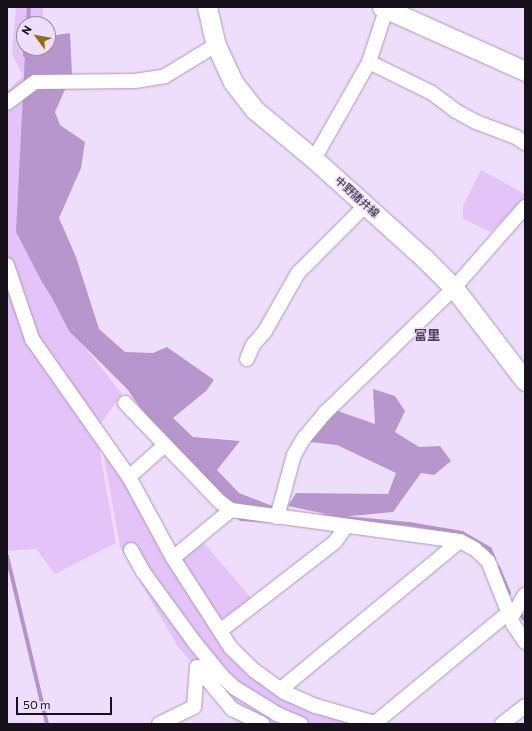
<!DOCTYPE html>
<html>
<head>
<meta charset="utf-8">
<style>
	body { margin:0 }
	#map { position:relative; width:532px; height:731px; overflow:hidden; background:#efdefb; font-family:Commissioner,"Noto Sans JP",sans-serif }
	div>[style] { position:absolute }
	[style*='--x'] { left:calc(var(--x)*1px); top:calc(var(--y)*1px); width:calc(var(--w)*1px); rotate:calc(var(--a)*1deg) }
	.green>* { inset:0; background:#e3c3f8 }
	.forest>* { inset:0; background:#b796cd }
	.stream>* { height:4px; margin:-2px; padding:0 2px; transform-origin:2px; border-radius:2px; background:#b694cb }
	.roads { filter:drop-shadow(0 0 1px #aa9ab5) drop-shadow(0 0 1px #aa9ab5) }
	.street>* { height:14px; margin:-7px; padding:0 7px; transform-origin:7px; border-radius:7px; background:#fff }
	.secondary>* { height:19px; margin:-9.5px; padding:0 9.5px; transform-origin:9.5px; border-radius:9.5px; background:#fff }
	span { translate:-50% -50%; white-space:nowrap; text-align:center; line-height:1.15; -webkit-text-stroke:3px #efdefb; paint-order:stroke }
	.street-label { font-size:11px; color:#17111b }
	.quarter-label { font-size:13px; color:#4d3f56; font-weight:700 }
	.frame { position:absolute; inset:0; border:8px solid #17111b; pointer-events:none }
	.north { position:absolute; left:16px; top:16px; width:40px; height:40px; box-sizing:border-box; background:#efdefb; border:1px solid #998ca1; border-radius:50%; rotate:302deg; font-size:11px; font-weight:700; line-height:16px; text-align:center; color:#17111b }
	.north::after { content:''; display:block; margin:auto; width:14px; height:18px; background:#936b14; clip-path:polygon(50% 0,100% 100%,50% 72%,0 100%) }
	.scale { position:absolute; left:16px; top:697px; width:96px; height:18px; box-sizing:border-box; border:2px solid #17111b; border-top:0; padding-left:5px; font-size:12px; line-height:14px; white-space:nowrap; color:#17111b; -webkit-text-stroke:3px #efdefb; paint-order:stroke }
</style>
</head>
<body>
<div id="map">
	<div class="green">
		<div style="clip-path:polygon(16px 7px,43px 7px,43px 24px,24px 24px,24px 48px,42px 48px,37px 147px,36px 271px,71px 330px,122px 394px,96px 430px,116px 543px,55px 574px,36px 549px,7px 551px,7px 91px,23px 76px,12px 54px)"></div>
		<div style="clip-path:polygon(481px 170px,525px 194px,525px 198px,491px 232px,463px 219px,463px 206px)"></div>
		<div style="clip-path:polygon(100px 435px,251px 668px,316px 706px,378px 724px,265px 724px,232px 709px,178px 647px,120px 547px)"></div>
		<div style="clip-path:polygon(204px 543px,252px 599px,221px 620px,181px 559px)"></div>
	</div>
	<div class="forest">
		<div style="clip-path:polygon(70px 33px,72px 74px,55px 112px,60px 125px,85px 142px,81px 168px,59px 218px,76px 257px,99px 329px,125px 352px,153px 353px,167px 347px,214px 380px,206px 391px,173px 418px,193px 437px,240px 441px,217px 470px,239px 493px,280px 509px,273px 523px,240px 521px,165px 445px,122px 381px,90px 348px,67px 322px,42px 282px,16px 232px,25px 55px,36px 48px,48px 48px,48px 40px,56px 35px)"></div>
		<div style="clip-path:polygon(373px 389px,395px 396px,405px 411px,395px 432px,419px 447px,440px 446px,451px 461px,434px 475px,421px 473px,393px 512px,341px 517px,288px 506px,296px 493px,388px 494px,396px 473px,337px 445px,310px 442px,335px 410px,375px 424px)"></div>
	</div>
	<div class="stream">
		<div style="--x:28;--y:24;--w:17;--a:-87"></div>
		<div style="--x:25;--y:48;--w:7;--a:90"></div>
		<div style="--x:25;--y:55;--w:14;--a:51"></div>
		<div style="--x:43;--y:270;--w:31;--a:68"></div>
		<div style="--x:55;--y:299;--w:35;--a:63"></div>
		<div style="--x:71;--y:330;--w:150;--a:45"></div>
		<div style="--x:177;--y:436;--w:72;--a:51.2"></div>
		<div style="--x:222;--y:492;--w:22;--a:30"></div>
		<div style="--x:241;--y:503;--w:21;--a:11"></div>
		<div style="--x:323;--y:516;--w:86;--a:5.3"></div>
		<div style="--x:409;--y:524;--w:54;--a:9.6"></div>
		<div style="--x:462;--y:533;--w:32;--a:30"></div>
		<div style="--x:490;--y:549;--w:11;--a:68"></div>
		<div style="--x:7;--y:556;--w:173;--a:76.6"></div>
		<div style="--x:498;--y:567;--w:28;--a:67"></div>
		<div style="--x:519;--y:613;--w:9;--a:49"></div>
	</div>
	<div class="roads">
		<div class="street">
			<div style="--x:369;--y:62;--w:70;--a:26.2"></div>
			<div style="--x:432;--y:93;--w:30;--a:37"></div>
			<div style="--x:456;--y:111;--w:23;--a:29"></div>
			<div style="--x:476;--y:122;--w:43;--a:20.6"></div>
			<div style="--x:516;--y:137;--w:11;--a:34"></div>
			<div style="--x:7;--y:103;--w:35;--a:-37"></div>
			<div style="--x:35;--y:82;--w:100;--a:-0.6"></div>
			<div style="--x:135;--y:81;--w:30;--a:-9"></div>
			<div style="--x:165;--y:76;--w:60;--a:-31.3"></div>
			<div style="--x:314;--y:159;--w:112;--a:-60.4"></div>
			<div style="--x:369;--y:62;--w:58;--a:-71.9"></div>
			<div style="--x:7;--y:265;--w:78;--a:71.3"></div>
			<div style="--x:32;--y:339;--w:169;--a:54.9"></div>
			<div style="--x:129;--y:477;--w:92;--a:61.5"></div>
			<div style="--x:173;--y:558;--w:107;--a:57.2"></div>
			<div style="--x:231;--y:648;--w:33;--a:44"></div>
			<div style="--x:255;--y:671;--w:36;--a:36"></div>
			<div style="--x:284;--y:692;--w:35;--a:24"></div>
			<div style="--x:316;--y:706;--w:65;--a:16.2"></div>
			<div style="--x:247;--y:359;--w:15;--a:-67"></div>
			<div style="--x:253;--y:345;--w:18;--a:-49"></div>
			<div style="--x:265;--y:331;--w:67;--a:-60.4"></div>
			<div style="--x:298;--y:273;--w:96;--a:-45"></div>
			<div style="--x:125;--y:403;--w:137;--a:46.2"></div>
			<div style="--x:220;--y:502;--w:14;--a:36"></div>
			<div style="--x:231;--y:510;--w:231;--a:7.7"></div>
			<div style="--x:460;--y:541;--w:17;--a:28"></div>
			<div style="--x:475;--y:549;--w:18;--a:43"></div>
			<div style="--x:488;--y:561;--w:68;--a:68.4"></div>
			<div style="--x:513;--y:624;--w:22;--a:56"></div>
			<div style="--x:129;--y:477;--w:48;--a:-41.6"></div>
			<div style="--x:277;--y:517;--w:64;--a:-74.7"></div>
			<div style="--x:294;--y:455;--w:20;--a:-60"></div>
			<div style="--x:304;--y:438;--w:34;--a:-50"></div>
			<div style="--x:326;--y:412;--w:178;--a:-44.1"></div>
			<div style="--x:454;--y:288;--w:108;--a:-48.8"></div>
			<div style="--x:131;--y:550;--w:26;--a:61"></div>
			<div style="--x:144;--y:573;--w:87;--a:53.9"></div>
			<div style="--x:195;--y:643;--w:43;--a:50.7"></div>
			<div style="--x:222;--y:676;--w:18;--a:43"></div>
			<div style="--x:235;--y:688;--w:49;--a:31.8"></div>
			<div style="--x:277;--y:714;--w:26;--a:23"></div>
			<div style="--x:173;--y:558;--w:75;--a:-39.6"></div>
			<div style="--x:511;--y:618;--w:27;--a:-59"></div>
			<div style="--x:220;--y:631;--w:145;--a:-37.7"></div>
			<div style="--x:335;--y:542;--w:19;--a:-55"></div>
			<div style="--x:281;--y:689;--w:232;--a:-39.6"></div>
			<div style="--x:375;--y:723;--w:174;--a:-39.6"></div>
			<div style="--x:159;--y:724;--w:39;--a:-26"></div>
			<div style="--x:194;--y:707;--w:40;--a:-85.7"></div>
			<div style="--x:197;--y:667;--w:55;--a:50.2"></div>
			<div style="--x:232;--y:709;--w:34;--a:26"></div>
			<div style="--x:502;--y:724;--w:29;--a:-38"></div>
		</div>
		<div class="secondary">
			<div style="--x:207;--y:7;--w:39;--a:77"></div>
			<div style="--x:216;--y:45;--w:41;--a:65.3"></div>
			<div style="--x:233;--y:82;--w:36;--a:52"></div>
			<div style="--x:255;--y:110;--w:77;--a:39.7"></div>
			<div style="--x:314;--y:159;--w:148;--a:42"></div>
			<div style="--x:424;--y:258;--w:42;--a:45"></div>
			<div style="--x:454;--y:288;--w:117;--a:52.6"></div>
			<div style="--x:382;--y:7;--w:157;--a:24.1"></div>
		</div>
	</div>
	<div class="street-label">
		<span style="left:357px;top:197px;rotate:42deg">中野諸井線</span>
	</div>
	<div class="quarter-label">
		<span style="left:427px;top:335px">富里</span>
	</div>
	<div class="frame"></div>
	<div class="north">N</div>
	<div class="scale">50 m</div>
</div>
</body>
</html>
